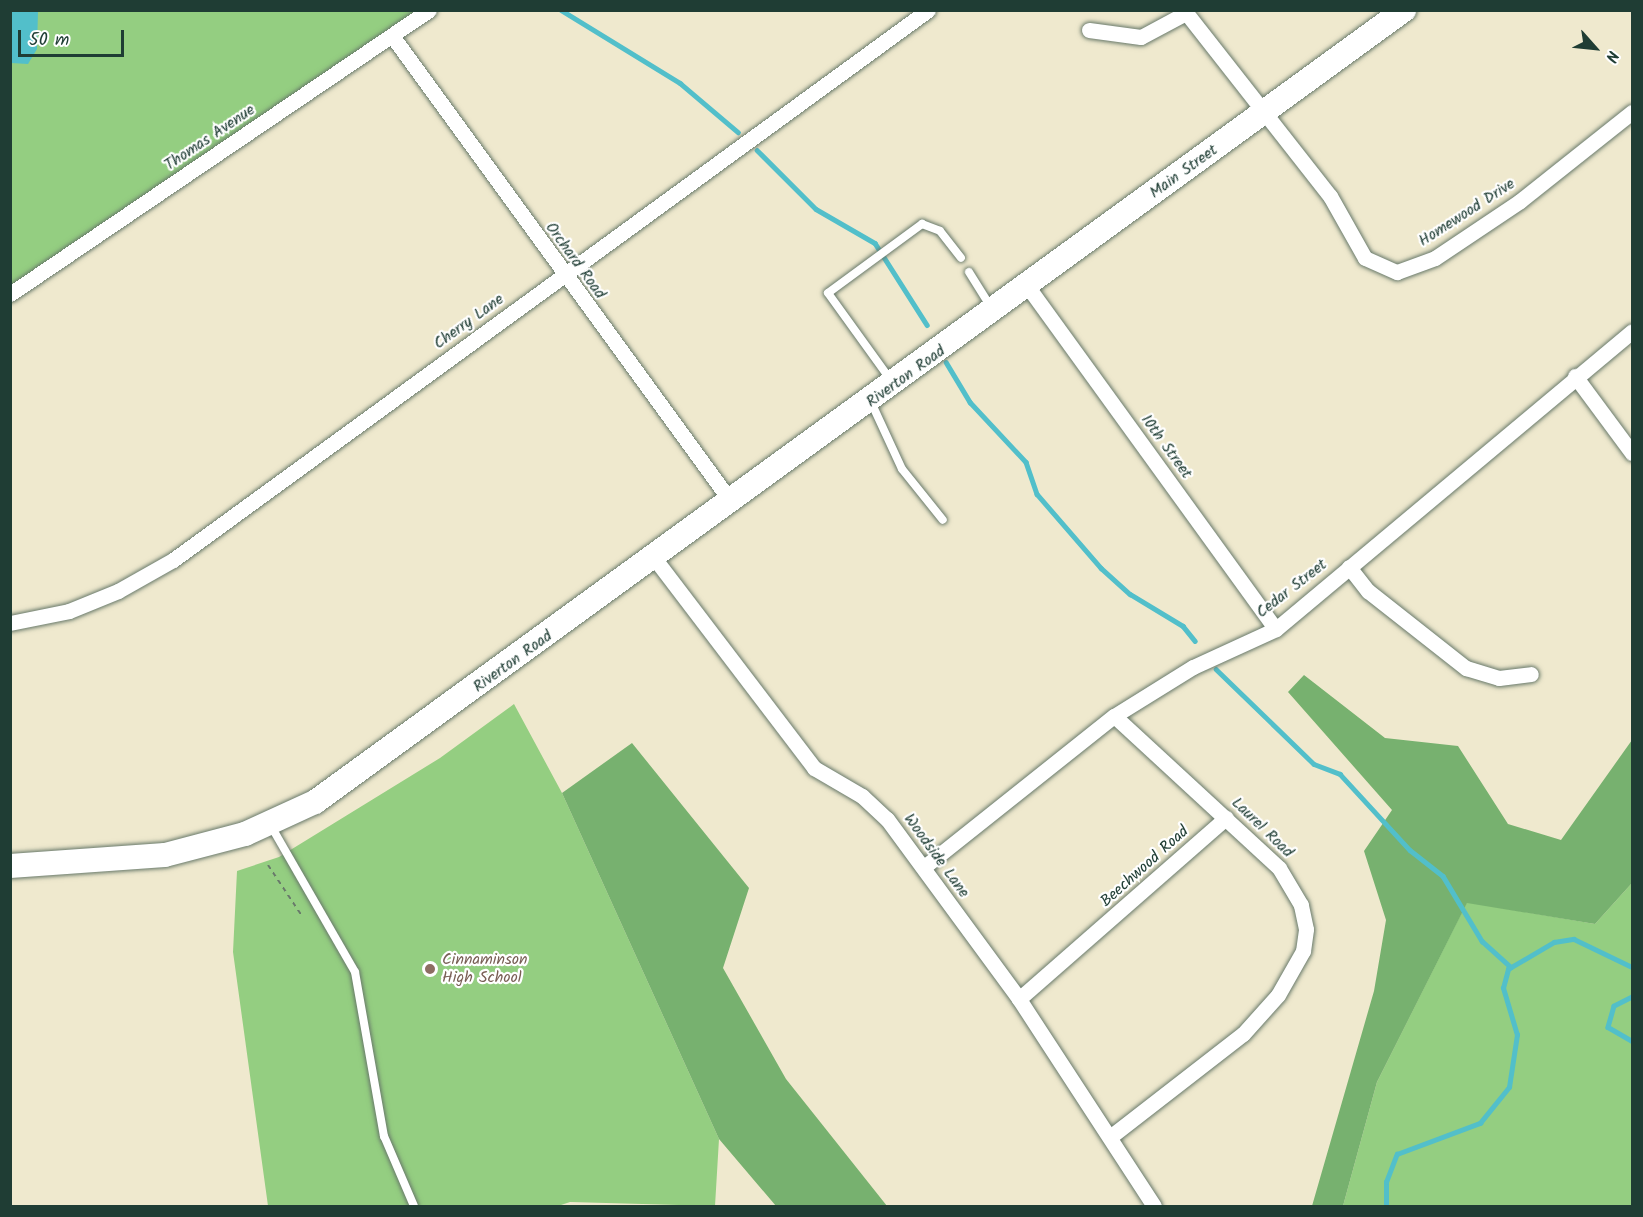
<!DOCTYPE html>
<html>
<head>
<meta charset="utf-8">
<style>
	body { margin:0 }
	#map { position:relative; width:1643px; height:1217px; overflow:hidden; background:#efe9ce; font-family:Kalam,sans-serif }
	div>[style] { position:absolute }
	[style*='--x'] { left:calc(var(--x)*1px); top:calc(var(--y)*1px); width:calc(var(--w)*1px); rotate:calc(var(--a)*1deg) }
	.green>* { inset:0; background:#94ce81 }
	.forest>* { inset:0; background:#77b16f }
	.water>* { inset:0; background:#52bfca }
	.stream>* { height:4.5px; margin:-2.25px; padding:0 2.25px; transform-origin:2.25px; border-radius:2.25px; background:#52bfca }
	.path>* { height:2px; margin-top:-1px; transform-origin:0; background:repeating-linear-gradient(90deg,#68796a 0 4.5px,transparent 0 9px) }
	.roads { filter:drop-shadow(0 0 2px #68796a) drop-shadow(0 0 2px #68796a) }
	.service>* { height:8px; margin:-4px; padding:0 4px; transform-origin:4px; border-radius:4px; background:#fff }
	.minor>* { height:15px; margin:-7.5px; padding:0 7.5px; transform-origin:7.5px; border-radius:7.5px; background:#fff }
	.primary>* { height:24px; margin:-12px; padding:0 12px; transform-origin:12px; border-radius:12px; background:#fff }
	.dots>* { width:16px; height:16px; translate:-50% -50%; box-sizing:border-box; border:3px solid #fff; border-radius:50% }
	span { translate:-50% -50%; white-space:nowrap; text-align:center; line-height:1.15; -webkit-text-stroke:4.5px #fff; paint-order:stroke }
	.street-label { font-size:16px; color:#1f3d34 }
	.education-label { font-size:16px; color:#785e54 }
	.left { translate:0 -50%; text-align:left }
	.frame { position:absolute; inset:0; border:12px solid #1f3d34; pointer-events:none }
	.north { position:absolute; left:1565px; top:18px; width:60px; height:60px; -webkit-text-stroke:4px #fff; paint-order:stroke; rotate:117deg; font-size:16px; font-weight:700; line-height:24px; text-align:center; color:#1f3d34 }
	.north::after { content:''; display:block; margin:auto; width:21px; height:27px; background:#1f3d34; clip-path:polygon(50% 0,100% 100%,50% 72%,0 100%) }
	.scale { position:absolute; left:18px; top:30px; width:106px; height:27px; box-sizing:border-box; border:3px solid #1f3d34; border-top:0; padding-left:8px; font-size:18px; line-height:21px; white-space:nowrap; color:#1f3d34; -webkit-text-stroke:4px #fff; paint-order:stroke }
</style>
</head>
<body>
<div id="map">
	<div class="green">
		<div style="clip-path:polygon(11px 11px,430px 11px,11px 294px)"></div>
		<div style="clip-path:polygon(514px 704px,562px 793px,719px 1139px,715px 1206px,570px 1202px,558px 1206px,268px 1206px,233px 952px,237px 871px,279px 857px,440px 758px)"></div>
		<div style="clip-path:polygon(1632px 883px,1632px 1206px,1343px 1206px,1377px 1082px,1467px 902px,1595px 924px)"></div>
	</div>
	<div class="forest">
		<div style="clip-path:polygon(1304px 675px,1385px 738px,1458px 746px,1508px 824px,1561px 840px,1632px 740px,1632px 883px,1595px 924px,1467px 903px,1377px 1082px,1343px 1206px,1312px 1206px,1374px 991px,1386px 920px,1364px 851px,1392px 810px,1288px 692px)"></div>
		<div style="clip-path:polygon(632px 743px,749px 888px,723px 968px,786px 1079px,887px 1206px,776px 1206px,719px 1139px,562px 793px)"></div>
	</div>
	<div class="water">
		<div style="clip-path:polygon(11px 10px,38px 11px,37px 49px,28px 64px,11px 63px)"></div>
	</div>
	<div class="stream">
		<div style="--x:561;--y:10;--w:140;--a:31.5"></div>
		<div style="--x:680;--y:83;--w:76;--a:40.2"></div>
		<div style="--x:757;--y:150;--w:83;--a:45"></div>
		<div style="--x:816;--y:209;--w:68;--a:30"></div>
		<div style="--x:875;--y:243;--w:97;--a:57.6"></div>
		<div style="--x:946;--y:362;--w:47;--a:59"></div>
		<div style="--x:970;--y:402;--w:82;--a:47"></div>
		<div style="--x:1026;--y:462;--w:34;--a:71"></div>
		<div style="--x:1037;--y:494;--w:98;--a:49.1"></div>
		<div style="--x:1101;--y:568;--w:39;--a:42"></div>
		<div style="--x:1130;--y:594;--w:62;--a:31.1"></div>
		<div style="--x:1183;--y:626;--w:19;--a:51"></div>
		<div style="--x:1216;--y:669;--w:136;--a:44.1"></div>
		<div style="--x:1314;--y:764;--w:28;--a:21"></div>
		<div style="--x:1340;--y:774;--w:103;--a:47.4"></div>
		<div style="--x:1410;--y:850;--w:42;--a:38.2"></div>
		<div style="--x:1443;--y:876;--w:76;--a:59"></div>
		<div style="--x:1482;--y:941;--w:39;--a:42"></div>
		<div style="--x:1632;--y:997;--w:20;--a:153"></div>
		<div style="--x:1614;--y:1006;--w:22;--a:106"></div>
		<div style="--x:1608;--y:1027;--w:28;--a:30"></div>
		<div style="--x:1386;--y:1206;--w:24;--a:-90"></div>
		<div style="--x:1386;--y:1182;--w:30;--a:-69"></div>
		<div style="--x:1397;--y:1154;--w:89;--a:-20.5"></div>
		<div style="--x:1480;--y:1123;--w:46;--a:-51.1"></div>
		<div style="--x:1509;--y:1087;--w:53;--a:-81.3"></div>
		<div style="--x:1517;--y:1035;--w:49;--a:-106.6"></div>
		<div style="--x:1503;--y:988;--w:20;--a:-75"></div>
		<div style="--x:1508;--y:969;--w:53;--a:-30.4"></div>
		<div style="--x:1554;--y:942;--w:20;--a:-9"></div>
		<div style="--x:1574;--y:939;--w:64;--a:25.8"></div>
	</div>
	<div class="path">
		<div style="--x:268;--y:865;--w:61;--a:56.3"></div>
	</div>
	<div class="roads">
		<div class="service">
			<div style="--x:969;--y:272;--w:40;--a:58"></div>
			<div style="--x:890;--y:379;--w:106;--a:-125.8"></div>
			<div style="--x:828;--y:293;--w:117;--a:-36.3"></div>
			<div style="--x:922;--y:224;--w:19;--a:21"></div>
			<div style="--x:940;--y:231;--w:34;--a:52"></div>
			<div style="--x:871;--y:402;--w:74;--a:65.2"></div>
			<div style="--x:902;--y:469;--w:65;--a:51.2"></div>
			<div style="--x:271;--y:826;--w:168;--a:60.1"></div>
			<div style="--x:355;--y:972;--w:167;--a:80"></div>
			<div style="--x:384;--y:1136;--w:76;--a:66.8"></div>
		</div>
		<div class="minor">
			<div style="--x:1184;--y:10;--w:236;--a:51.9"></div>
			<div style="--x:1330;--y:196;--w:71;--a:60.6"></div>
			<div style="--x:1365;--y:258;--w:35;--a:24"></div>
			<div style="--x:1397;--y:272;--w:40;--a:-20.2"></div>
			<div style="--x:1435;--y:258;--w:102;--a:-33.8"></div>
			<div style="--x:1520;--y:201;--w:143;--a:-38.5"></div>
			<div style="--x:1089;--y:30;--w:52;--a:7.7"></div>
			<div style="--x:1141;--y:37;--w:51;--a:-28.1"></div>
			<div style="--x:393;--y:37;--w:576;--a:53.97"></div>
			<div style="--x:1028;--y:287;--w:422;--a:54.1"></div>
			<div style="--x:10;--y:294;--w:506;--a:-34.13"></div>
			<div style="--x:1575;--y:376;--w:96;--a:53.5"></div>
			<div style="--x:655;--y:559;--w:263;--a:52.7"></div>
			<div style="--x:814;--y:768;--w:56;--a:30.3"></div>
			<div style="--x:862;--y:796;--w:34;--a:43"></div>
			<div style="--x:887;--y:819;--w:223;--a:53.7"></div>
			<div style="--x:1019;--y:999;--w:247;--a:56.9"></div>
			<div style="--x:1349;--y:567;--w:31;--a:52"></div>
			<div style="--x:1368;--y:591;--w:125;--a:38.2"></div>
			<div style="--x:1466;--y:668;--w:34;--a:17"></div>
			<div style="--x:1499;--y:678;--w:32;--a:-7"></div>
			<div style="--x:10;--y:623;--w:60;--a:-11.5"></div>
			<div style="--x:69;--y:611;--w:53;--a:-22.2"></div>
			<div style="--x:118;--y:591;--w:63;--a:-29.4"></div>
			<div style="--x:173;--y:560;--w:934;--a:-36.07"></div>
			<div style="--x:924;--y:867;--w:243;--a:-38.5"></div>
			<div style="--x:1114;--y:716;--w:93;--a:-31.8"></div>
			<div style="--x:1193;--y:667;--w:91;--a:-24.6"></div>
			<div style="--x:1276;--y:629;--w:464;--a:-39.9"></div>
			<div style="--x:1019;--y:999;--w:275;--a:-41.2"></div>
			<div style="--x:1110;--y:1137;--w:168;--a:-37.8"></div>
			<div style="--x:1243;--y:1034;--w:52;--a:-48.1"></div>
			<div style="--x:1278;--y:995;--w:51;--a:-60.4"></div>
			<div style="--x:1303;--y:951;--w:22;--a:-82"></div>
			<div style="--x:1306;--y:929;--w:25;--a:-102"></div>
			<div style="--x:1301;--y:905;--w:43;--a:-120.7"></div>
			<div style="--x:1279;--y:868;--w:224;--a:-137.3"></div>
		</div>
		<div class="primary">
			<div style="--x:10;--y:866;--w:155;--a:-4.1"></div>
			<div style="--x:165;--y:855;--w:83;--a:-14.7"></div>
			<div style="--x:245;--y:834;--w:77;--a:-24.6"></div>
			<div style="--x:315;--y:802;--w:1347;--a:-36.03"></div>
		</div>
	</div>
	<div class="dots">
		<div style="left:430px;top:969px;background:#8d6e63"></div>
	</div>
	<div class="street-label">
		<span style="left:210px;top:138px;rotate:-34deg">Thomas Avenue</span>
		<span style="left:1184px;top:172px;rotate:-36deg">Main Street</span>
		<span style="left:1467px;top:213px;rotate:-33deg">Homewood Drive</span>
		<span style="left:575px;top:261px;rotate:54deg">Orchard Road</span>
		<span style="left:469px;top:322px;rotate:-36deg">Cherry Lane</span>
		<span style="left:906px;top:377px;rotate:-36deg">Riverton Road</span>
		<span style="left:1166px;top:447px;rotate:54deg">10th Street</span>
		<span style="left:1292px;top:589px;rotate:-38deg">Cedar Street</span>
		<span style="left:513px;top:662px;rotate:-36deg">Riverton Road</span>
		<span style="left:1262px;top:828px;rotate:44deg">Laurel Road</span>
		<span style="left:936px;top:856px;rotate:54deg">Woodside Lane</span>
		<span style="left:1145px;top:867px;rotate:-42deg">Beechwood Road</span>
	</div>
	<div class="education-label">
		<span class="left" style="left:442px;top:969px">Cinnaminson<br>High School</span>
	</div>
	<div class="frame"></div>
	<div class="north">N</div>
	<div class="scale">50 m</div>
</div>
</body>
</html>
